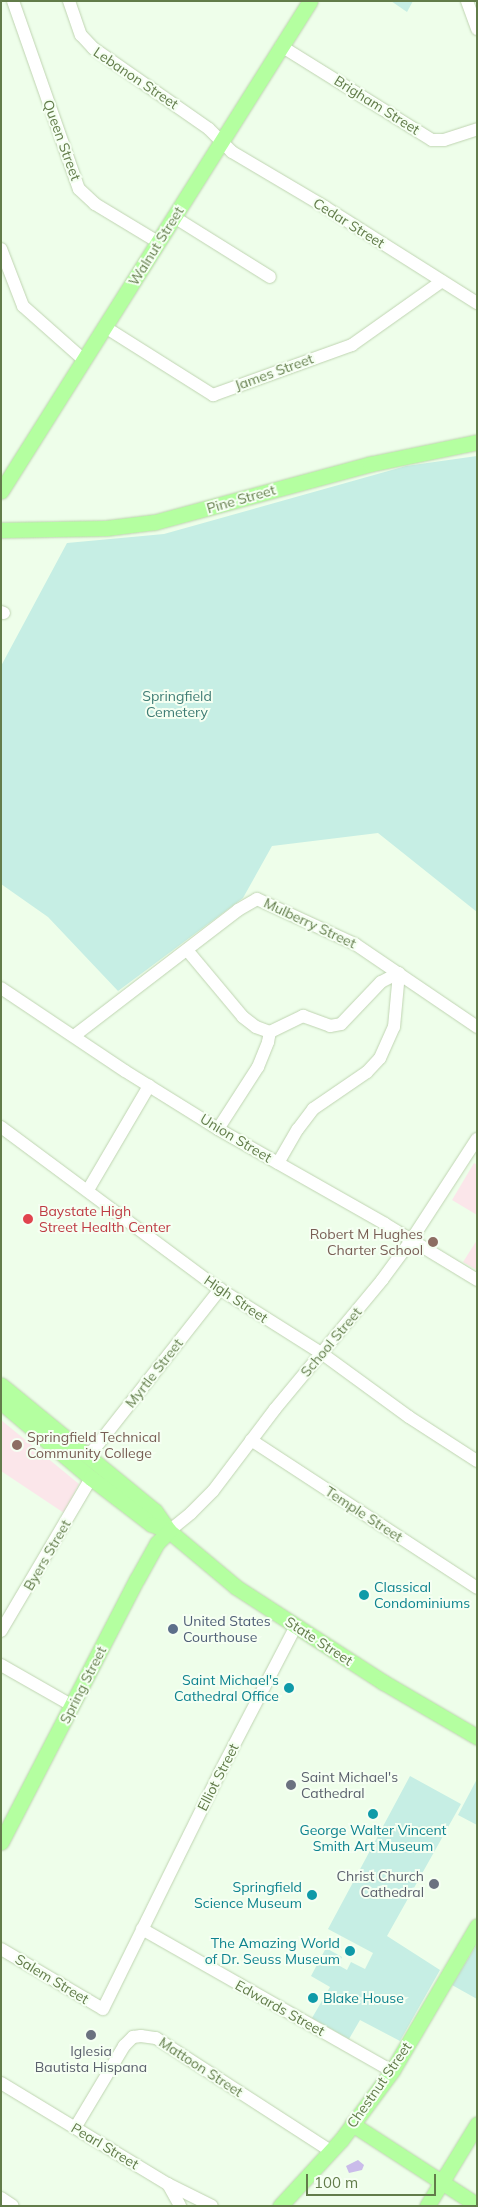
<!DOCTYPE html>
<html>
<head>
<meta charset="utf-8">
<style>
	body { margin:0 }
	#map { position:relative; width:478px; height:2207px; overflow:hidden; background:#eefeea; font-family:Mulish,sans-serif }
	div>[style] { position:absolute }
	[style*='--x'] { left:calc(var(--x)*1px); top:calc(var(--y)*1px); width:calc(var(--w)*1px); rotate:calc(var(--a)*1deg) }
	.education>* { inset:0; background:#fbe6ea }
	.green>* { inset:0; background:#c6eee4 }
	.water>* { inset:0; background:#cabcea }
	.roads { filter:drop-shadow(0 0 1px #bfd4b1) drop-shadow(0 0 1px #bfd4b1) }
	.minor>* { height:12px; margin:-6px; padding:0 6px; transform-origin:6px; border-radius:6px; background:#fff }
	.major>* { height:15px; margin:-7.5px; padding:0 7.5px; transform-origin:7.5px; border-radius:7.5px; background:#b4ffa0 }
	.dots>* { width:14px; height:14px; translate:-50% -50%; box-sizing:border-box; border:2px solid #f5fff2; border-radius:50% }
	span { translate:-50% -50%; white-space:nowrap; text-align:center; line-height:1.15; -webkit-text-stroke:4px #f5fff2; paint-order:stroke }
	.street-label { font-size:14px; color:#627c4a }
	.park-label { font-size:14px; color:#3e7c74 }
	.health-label { font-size:14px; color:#be3a42 }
	.left { translate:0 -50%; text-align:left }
	.education-label { font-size:14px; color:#785e54 }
	.right { translate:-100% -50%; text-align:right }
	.culture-label { font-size:14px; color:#0d838f }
	.service-label { font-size:14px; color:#4e5e75 }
	.worship-label { font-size:14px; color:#5b616d }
	.frame { position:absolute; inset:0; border:2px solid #627c4a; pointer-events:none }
	.scale { position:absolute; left:306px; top:2174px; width:130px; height:22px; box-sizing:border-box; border:2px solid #627c4a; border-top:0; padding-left:6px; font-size:15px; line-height:18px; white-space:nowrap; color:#627c4a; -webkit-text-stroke:4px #f5fff2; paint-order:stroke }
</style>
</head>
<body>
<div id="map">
	<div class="education">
		<div style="clip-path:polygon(474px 1163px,477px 1165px,477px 1215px,452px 1200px)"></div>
		<div style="clip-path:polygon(477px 1240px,477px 1270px,463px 1262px)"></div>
		<div style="clip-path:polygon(1px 1420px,79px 1484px,64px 1513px,1px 1471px)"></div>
	</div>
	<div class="green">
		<div style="clip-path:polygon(391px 1px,413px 1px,407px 12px)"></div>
		<div style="clip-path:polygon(477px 456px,477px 912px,378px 833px,272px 846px,243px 898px,118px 991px,48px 917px,1px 884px,1px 666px,67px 543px,164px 534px,406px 466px)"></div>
		<div style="clip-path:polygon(410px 1776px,461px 1804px,387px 1936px,440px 1970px,400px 2041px,360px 2020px,349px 2039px,312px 2018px,330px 1987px,311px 1976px,326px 1948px,342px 1957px,338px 1965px,347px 1970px,351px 1962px,365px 1969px,373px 1953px,328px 1929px)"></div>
		<div style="clip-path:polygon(477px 1779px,477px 1825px,458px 1815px)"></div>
		<div style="clip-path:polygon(477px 1944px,477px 1999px,452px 1985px)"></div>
	</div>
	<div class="water">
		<div style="clip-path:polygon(358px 2160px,364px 2165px,362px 2170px,349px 2173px,346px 2166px)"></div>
	</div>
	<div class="roads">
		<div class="minor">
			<div style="--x:13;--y:1;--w:199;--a:70.7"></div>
			<div style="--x:79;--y:189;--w:22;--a:43"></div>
			<div style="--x:95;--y:204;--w:74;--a:31.1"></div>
			<div style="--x:69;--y:1;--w:36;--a:71"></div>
			<div style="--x:81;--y:35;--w:18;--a:47"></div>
			<div style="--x:93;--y:48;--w:141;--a:34.9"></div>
			<div style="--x:209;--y:129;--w:33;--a:45"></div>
			<div style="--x:232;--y:152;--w:108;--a:30.6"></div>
			<div style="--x:325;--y:207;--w:180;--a:32.3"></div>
			<div style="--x:467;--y:1;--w:30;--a:70"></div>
			<div style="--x:281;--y:46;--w:178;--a:31.9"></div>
			<div style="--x:432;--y:140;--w:12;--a:0"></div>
			<div style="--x:444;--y:140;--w:35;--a:-18"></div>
			<div style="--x:174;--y:217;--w:113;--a:32"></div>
			<div style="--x:1;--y:249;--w:61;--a:68.9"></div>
			<div style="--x:23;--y:306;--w:81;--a:41.5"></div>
			<div style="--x:105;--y:327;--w:128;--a:32.2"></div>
			<div style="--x:213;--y:395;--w:148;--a:-19.8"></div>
			<div style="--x:352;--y:345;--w:110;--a:-35.4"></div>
			<div style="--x:1;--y:612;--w:3;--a:18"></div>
			<div style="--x:187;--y:950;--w:87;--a:50.1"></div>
			<div style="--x:243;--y:1017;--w:16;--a:38"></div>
			<div style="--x:256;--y:1027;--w:15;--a:20"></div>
			<div style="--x:270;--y:1032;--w:37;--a:-26"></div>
			<div style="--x:303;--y:1016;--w:29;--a:20"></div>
			<div style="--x:330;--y:1026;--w:11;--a:-10"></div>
			<div style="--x:341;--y:1024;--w:58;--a:-46.4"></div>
			<div style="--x:381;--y:982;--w:20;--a:-27"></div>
			<div style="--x:1;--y:988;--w:149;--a:33.8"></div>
			<div style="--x:125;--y:1071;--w:110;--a:31.9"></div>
			<div style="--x:218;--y:1129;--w:192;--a:29.6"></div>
			<div style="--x:385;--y:1224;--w:108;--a:31.3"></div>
			<div style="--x:74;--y:1036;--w:207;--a:-37.5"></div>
			<div style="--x:238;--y:910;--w:22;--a:-30"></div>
			<div style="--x:257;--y:899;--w:108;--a:24.7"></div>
			<div style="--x:355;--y:944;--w:148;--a:34.2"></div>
			<div style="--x:1;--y:1127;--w:267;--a:36.6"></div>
			<div style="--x:215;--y:1286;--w:129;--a:32.3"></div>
			<div style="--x:324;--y:1355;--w:105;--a:36.1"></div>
			<div style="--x:409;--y:1417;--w:81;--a:32.9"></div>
			<div style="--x:218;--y:1129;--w:74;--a:-57.2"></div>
			<div style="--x:258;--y:1067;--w:27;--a:-68"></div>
			<div style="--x:268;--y:1042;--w:10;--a:-79"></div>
			<div style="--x:278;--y:1163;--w:39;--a:-60"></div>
			<div style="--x:298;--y:1129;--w:25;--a:-53"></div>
			<div style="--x:313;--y:1109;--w:65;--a:-34.4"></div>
			<div style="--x:367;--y:1072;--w:19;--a:-47"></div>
			<div style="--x:380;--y:1058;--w:34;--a:-66"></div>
			<div style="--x:394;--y:1027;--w:54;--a:-84.7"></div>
			<div style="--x:88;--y:1190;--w:121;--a:-59.6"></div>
			<div style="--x:251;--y:1440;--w:270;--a:33.2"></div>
			<div style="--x:88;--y:1457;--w:214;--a:-51.8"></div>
			<div style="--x:169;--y:1531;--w:28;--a:-39"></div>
			<div style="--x:191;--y:1513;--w:31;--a:-45"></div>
			<div style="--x:213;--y:1491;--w:103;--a:-52.9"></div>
			<div style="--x:275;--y:1409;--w:168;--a:-50.3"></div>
			<div style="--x:382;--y:1280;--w:47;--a:-53.6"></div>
			<div style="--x:410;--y:1242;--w:123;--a:-57"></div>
			<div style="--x:1;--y:1631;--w:178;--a:-59.5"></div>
			<div style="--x:1;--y:1665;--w:83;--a:29.7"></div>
			<div style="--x:142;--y:1929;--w:288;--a:29.6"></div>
			<div style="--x:1;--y:1949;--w:118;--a:30.5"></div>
			<div style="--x:103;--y:2009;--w:264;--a:-63.7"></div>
			<div style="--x:220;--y:1772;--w:165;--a:-62.5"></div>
			<div style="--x:1;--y:2083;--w:195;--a:31.2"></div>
			<div style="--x:168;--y:2184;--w:49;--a:26.6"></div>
			<div style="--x:75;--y:2128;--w:96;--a:-59.1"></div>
			<div style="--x:124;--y:2046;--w:13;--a:-45"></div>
			<div style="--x:133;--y:2037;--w:8;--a:-7"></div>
			<div style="--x:141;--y:2036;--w:15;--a:8"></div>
			<div style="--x:156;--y:2038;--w:208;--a:32.9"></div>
			<div style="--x:168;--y:2184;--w:25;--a:61"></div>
			<div style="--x:1;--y:2198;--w:14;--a:34"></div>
		</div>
		<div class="major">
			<div style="--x:1;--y:491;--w:579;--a:-57.76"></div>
			<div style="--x:1;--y:530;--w:105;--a:-1.1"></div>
			<div style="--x:106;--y:528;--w:49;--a:-7"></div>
			<div style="--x:155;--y:522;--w:223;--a:-15.1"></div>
			<div style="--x:370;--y:464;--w:109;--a:-11.6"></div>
			<div style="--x:1;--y:1385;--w:199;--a:39.3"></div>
			<div style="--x:155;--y:1511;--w:24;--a:55"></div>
			<div style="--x:169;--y:1531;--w:87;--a:39.9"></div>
			<div style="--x:236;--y:1587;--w:175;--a:32.9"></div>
			<div style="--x:383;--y:1682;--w:109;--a:30.3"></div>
			<div style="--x:1;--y:1402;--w:118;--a:40.2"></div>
			<div style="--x:91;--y:1478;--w:76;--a:37.5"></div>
			<div style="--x:151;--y:1524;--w:19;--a:21"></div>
			<div style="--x:1;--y:1842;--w:296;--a:-62.7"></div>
			<div style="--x:137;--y:1579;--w:41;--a:-60.9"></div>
			<div style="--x:157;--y:1543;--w:17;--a:-45"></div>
			<div style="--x:352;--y:2124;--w:149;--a:32.9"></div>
			<div style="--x:280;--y:2206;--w:90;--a:-47.3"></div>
			<div style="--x:341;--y:2140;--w:86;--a:-53.5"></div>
			<div style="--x:392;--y:2071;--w:168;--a:-59.6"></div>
			<div style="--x:427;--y:2206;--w:96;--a:-58.6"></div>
		</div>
	</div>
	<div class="dots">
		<div style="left:28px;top:1219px;background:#e0444e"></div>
		<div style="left:433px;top:1242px;background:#8d6e63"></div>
		<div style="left:17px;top:1445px;background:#8d6e63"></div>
		<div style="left:364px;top:1595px;background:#0f9aa8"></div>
		<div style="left:173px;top:1629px;background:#5c6f8a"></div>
		<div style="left:289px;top:1688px;background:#0f9aa8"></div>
		<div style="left:291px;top:1785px;background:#6b7280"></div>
		<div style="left:373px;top:1814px;background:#0f9aa8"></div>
		<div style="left:434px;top:1884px;background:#6b7280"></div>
		<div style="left:312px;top:1895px;background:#0f9aa8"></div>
		<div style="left:350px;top:1951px;background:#0f9aa8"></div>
		<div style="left:313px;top:1998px;background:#0f9aa8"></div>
		<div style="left:91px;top:2035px;background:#6b7280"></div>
	</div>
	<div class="street-label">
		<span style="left:136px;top:78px;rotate:34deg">Lebanon Street</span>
		<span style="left:377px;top:105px;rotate:32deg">Brigham Street</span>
		<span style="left:62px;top:140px;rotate:70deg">Queen Street</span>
		<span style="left:349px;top:223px;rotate:32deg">Cedar Street</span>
		<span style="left:156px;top:246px;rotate:-58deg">Walnut Street</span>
		<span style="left:274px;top:372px;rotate:-20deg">James Street</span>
		<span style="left:241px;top:499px;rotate:-16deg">Pine Street</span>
		<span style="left:310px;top:923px;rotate:25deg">Mulberry Street</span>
		<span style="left:236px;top:1138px;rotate:31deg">Union Street</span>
		<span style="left:236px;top:1299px;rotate:34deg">High Street</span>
		<span style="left:331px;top:1342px;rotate:-50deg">School Street</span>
		<span style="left:154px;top:1373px;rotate:-52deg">Myrtle Street</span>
		<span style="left:364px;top:1514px;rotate:33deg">Temple Street</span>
		<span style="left:47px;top:1555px;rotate:-60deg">Byers Street</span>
		<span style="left:319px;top:1641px;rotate:33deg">State Street</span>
		<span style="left:83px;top:1685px;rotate:-63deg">Spring Street</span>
		<span style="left:218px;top:1777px;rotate:-63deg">Elliot Street</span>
		<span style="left:52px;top:1979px;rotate:31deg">Salem Street</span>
		<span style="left:280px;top:2008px;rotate:29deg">Edwards Street</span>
		<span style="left:201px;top:2067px;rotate:33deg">Mattoon Street</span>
		<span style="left:379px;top:2085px;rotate:-55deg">Chestnut Street</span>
		<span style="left:105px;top:2146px;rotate:31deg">Pearl Street</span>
	</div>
	<div class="park-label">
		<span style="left:177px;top:704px">Springfield<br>Cemetery</span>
	</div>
	<div class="health-label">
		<span class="left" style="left:39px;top:1219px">Baystate High<br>Street Health Center</span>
	</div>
	<div class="education-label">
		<span class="right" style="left:423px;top:1242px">Robert M Hughes<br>Charter School</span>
		<span class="left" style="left:27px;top:1445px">Springfield Technical<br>Community College</span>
	</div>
	<div class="culture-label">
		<span class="left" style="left:374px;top:1595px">Classical<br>Condominiums</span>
		<span class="right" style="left:279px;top:1688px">Saint Michael's<br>Cathedral Office</span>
		<span style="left:373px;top:1838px">George Walter Vincent<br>Smith Art Museum</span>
		<span class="right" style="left:302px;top:1895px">Springfield<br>Science Museum</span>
		<span class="right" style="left:340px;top:1951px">The Amazing World<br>of Dr. Seuss Museum</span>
		<span class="left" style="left:323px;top:1998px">Blake House</span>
	</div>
	<div class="service-label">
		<span class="left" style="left:183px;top:1629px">United States<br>Courthouse</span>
	</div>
	<div class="worship-label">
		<span class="left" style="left:301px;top:1785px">Saint Michael's<br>Cathedral</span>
		<span class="right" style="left:424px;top:1884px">Christ Church<br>Cathedral</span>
		<span style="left:91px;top:2059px">Iglesia<br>Bautista Hispana</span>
	</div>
	<div class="frame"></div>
	<div class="scale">100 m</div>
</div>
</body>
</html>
